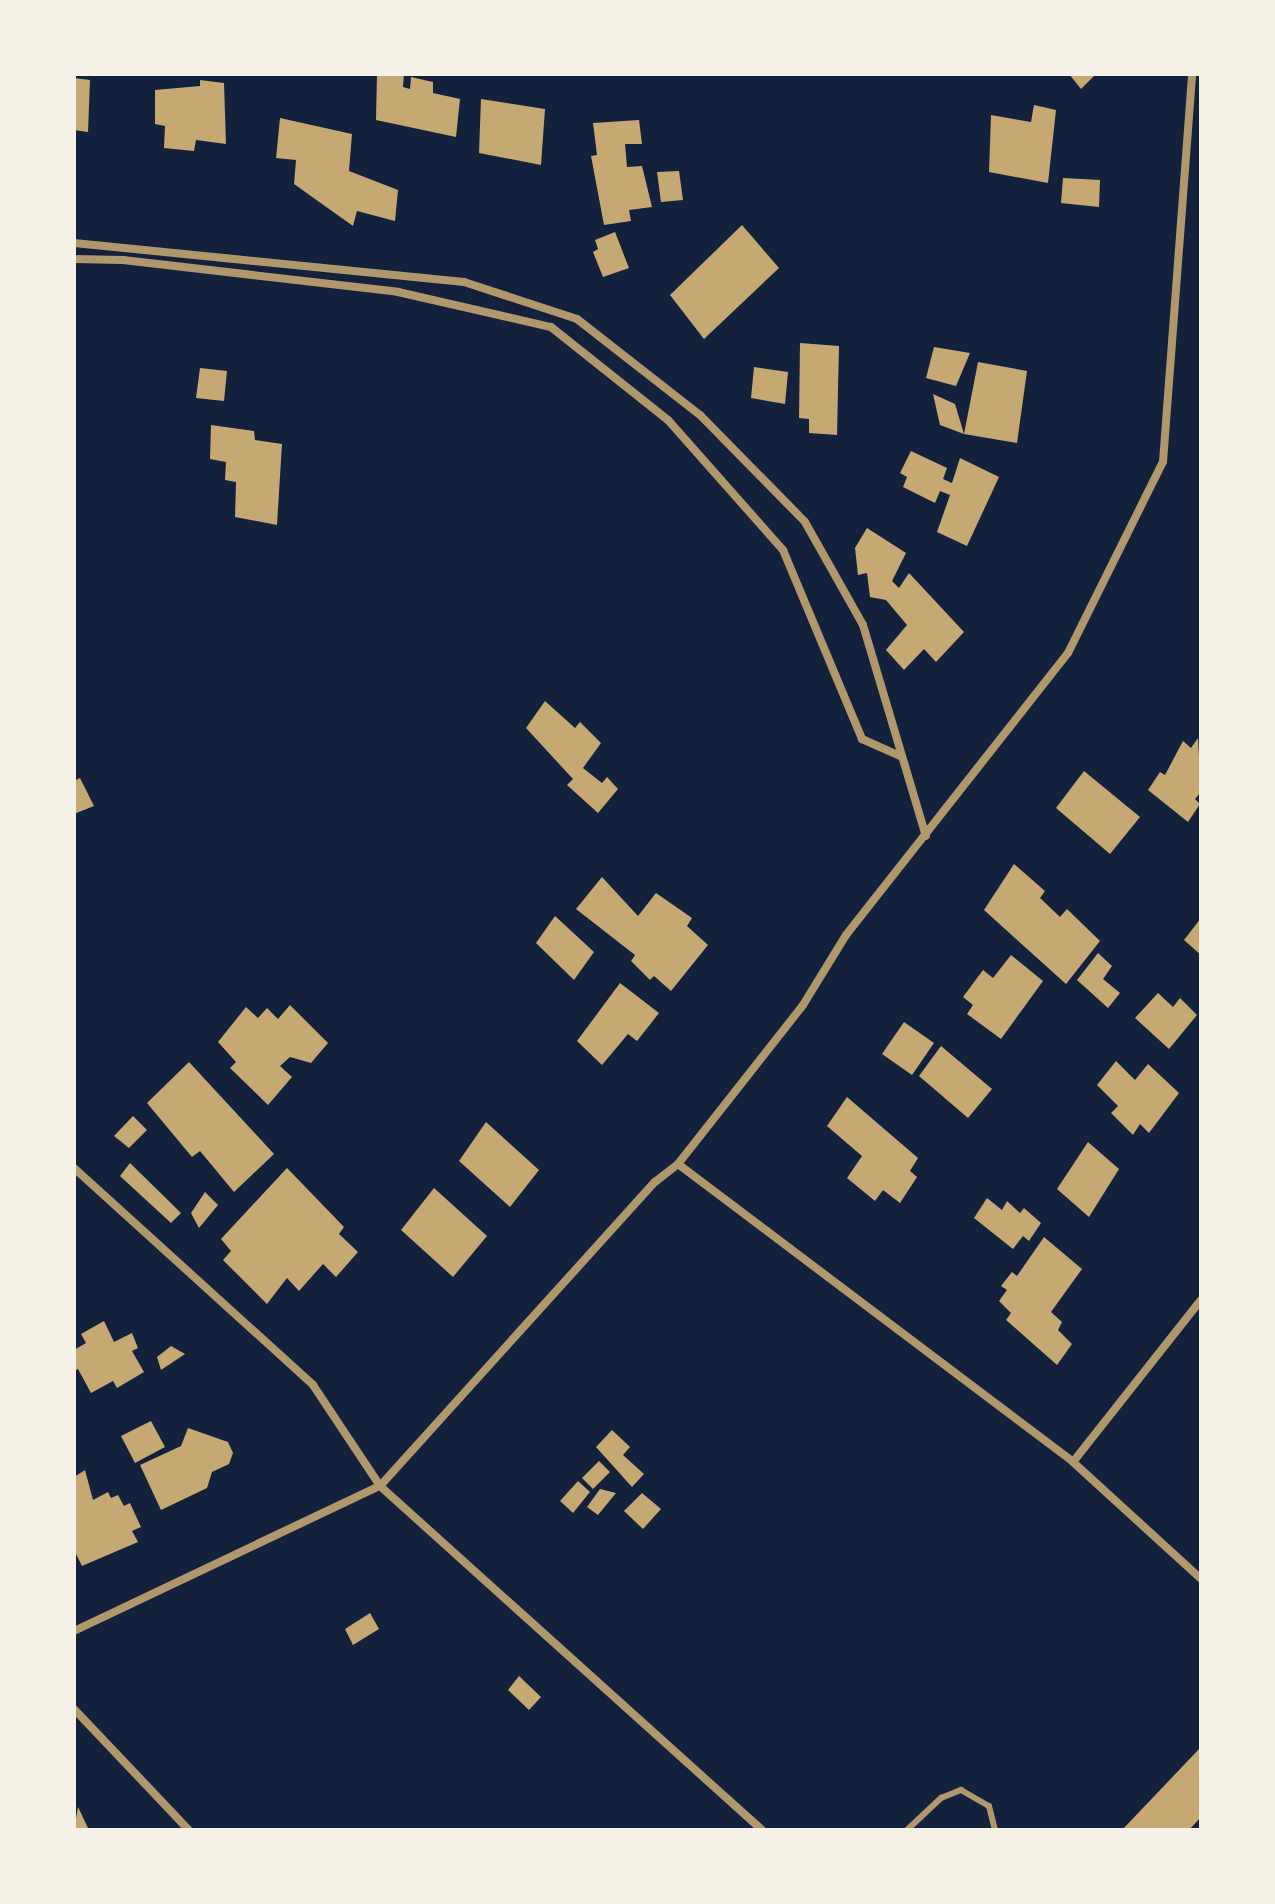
<!DOCTYPE html>
<html>
<head>
<meta charset="utf-8">
<style>
	body { margin:0 }
	#map { position:relative; width:1275px; height:1904px; overflow:hidden; background:#14213d; font-family:Figtree,sans-serif }
	div>[style] { position:absolute }
	[style*='--x'] { left:calc(var(--x)*1px); top:calc(var(--y)*1px); width:calc(var(--w)*1px); rotate:calc(var(--a)*1deg) }
	.building>* { inset:0; background:#c6a872 }
	.service>* { height:6px; margin:-3px; padding:0 3px; transform-origin:3px; border-radius:3px; background:#b1986c }
	.minor>* { height:8px; margin:-4px; padding:0 4px; transform-origin:4px; border-radius:4px; background:#b1986c }
	span { translate:-50% -50%; white-space:nowrap; text-align:center; line-height:1.15; -webkit-text-stroke:8px #f6f1e7; paint-order:stroke }
	.frame { position:absolute; inset:0; border:76px solid #f6f1e7; pointer-events:none }
</style>
</head>
<body>
<div id="map">
	<div class="building">
		<div style="clip-path:polygon(377px 74px,404px 74px,403px 87px,410px 89px,411px 77px,433px 82px,433px 93px,460px 99px,456px 137px,376px 120px)"></div>
		<div style="clip-path:polygon(1069px 74px,1096px 74px,1081px 89px)"></div>
		<div style="clip-path:polygon(74px 78px,90px 80px,88px 132px,74px 130px)"></div>
		<div style="clip-path:polygon(200px 80px,224px 83px,226px 144px,196px 140px,194px 151px,164px 148px,165px 126px,155px 124px,155px 90px,200px 86px)"></div>
		<div style="clip-path:polygon(481px 99px,545px 109px,541px 165px,479px 153px)"></div>
		<div style="clip-path:polygon(1034px 105px,1056px 110px,1048px 183px,989px 172px,991px 115px,1031px 122px)"></div>
		<div style="clip-path:polygon(280px 118px,352px 134px,349px 171px,398px 190px,395px 221px,357px 211px,353px 226px,294px 184px,296px 160px,276px 158px)"></div>
		<div style="clip-path:polygon(639px 120px,642px 144px,625px 144px,627px 167px,642px 166px,652px 207px,629px 210px,631px 221px,604px 225px,591px 156px,597px 155px,593px 123px)"></div>
		<div style="clip-path:polygon(679px 171px,683px 200px,661px 202px,657px 172px)"></div>
		<div style="clip-path:polygon(1063px 178px,1100px 180px,1099px 207px,1061px 203px)"></div>
		<div style="clip-path:polygon(742px 225px,779px 268px,704px 339px,670px 295px)"></div>
		<div style="clip-path:polygon(615px 232px,629px 268px,603px 277px,593px 252px,598px 249px,595px 240px)"></div>
		<div style="clip-path:polygon(800px 343px,839px 346px,837px 435px,809px 433px,809px 419px,799px 418px)"></div>
		<div style="clip-path:polygon(934px 347px,970px 353px,956px 386px,926px 378px)"></div>
		<div style="clip-path:polygon(978px 362px,1027px 371px,1017px 443px,964px 434px)"></div>
		<div style="clip-path:polygon(754px 367px,788px 372px,785px 404px,751px 398px)"></div>
		<div style="clip-path:polygon(200px 368px,227px 371px,224px 401px,196px 398px)"></div>
		<div style="clip-path:polygon(933px 394px,955px 404px,964px 434px,940px 425px)"></div>
		<div style="clip-path:polygon(211px 425px,254px 431px,255px 440px,282px 444px,277px 525px,235px 517px,236px 482px,225px 480px,226px 462px,210px 459px)"></div>
		<div style="clip-path:polygon(911px 451px,947px 468px,943px 479px,952px 483px,960px 458px,999px 477px,967px 546px,937px 532px,950px 495px,940px 491px,935px 503px,903px 487px,907px 477px,900px 473px)"></div>
		<div style="clip-path:polygon(867px 528px,906px 553px,892px 581px,899px 588px,909px 573px,964px 632px,936px 662px,924px 649px,904px 670px,886px 650px,907px 625px,886px 600px,870px 597px,867px 573px,858px 575px,855px 548px)"></div>
		<div style="clip-path:polygon(545px 701px,575px 728px,580px 722px,601px 743px,583px 768px,602px 783px,607px 777px,618px 789px,598px 813px,567px 785px,573px 779px,526px 728px)"></div>
		<div style="clip-path:polygon(1198px 738px,1201px 792px,1195px 799px,1200px 804px,1188px 822px,1148px 790px,1160px 772px,1165px 775px,1183px 741px,1191px 748px)"></div>
		<div style="clip-path:polygon(1084px 771px,1140px 817px,1110px 854px,1056px 808px)"></div>
		<div style="clip-path:polygon(80px 778px,94px 806px,74px 814px,74px 781px)"></div>
		<div style="clip-path:polygon(1014px 864px,1045px 891px,1040px 898px,1060px 917px,1067px 909px,1100px 941px,1066px 984px,984px 910px)"></div>
		<div style="clip-path:polygon(602px 877px,638px 916px,656px 893px,692px 918px,687px 926px,708px 945px,671px 991px,654px 976px,650px 980px,631px 961px,635px 955px,576px 909px)"></div>
		<div style="clip-path:polygon(555px 916px,594px 952px,574px 980px,536px 943px)"></div>
		<div style="clip-path:polygon(1201px 918px,1201px 955px,1184px 940px)"></div>
		<div style="clip-path:polygon(1098px 953px,1112px 966px,1103px 979px,1120px 993px,1108px 1008px,1077px 980px)"></div>
		<div style="clip-path:polygon(1011px 955px,1043px 981px,1001px 1039px,967px 1014px,973px 1005px,963px 997px,983px 970px,993px 978px)"></div>
		<div style="clip-path:polygon(620px 983px,659px 1013px,637px 1041px,628px 1034px,602px 1065px,577px 1041px)"></div>
		<div style="clip-path:polygon(1158px 993px,1173px 1007px,1180px 998px,1197px 1015px,1169px 1049px,1135px 1018px)"></div>
		<div style="clip-path:polygon(290px 1005px,328px 1043px,311px 1063px,290px 1057px,280px 1066px,292px 1077px,268px 1105px,230px 1068px,236px 1062px,218px 1042px,246px 1007px,258px 1018px,267px 1008px,278px 1019px)"></div>
		<div style="clip-path:polygon(904px 1022px,934px 1043px,912px 1075px,882px 1054px)"></div>
		<div style="clip-path:polygon(941px 1046px,992px 1089px,968px 1118px,919px 1076px)"></div>
		<div style="clip-path:polygon(1116px 1061px,1135px 1080px,1148px 1064px,1179px 1093px,1149px 1133px,1140px 1124px,1133px 1135px,1111px 1113px,1118px 1106px,1097px 1085px)"></div>
		<div style="clip-path:polygon(189px 1062px,274px 1154px,234px 1192px,200px 1151px,192px 1157px,147px 1103px)"></div>
		<div style="clip-path:polygon(847px 1097px,918px 1158px,910px 1171px,917px 1177px,900px 1203px,883px 1190px,875px 1201px,847px 1178px,862px 1156px,827px 1126px)"></div>
		<div style="clip-path:polygon(133px 1116px,147px 1130px,129px 1148px,114px 1136px)"></div>
		<div style="clip-path:polygon(486px 1122px,539px 1170px,510px 1207px,459px 1161px)"></div>
		<div style="clip-path:polygon(1088px 1142px,1119px 1169px,1089px 1217px,1057px 1189px)"></div>
		<div style="clip-path:polygon(130px 1163px,181px 1213px,171px 1223px,120px 1176px)"></div>
		<div style="clip-path:polygon(287px 1168px,344px 1227px,339px 1234px,358px 1252px,336px 1277px,323px 1264px,299px 1291px,287px 1278px,267px 1304px,223px 1260px,231px 1251px,221px 1239px)"></div>
		<div style="clip-path:polygon(434px 1188px,487px 1236px,453px 1277px,401px 1230px)"></div>
		<div style="clip-path:polygon(205px 1192px,218px 1205px,199px 1228px,191px 1213px)"></div>
		<div style="clip-path:polygon(987px 1198px,1002px 1210px,1007px 1201px,1020px 1213px,1024px 1208px,1041px 1223px,1029px 1241px,1023px 1236px,1013px 1249px,974px 1218px)"></div>
		<div style="clip-path:polygon(1044px 1237px,1082px 1269px,1051px 1312px,1062px 1322px,1058px 1330px,1072px 1344px,1057px 1365px,1006px 1320px,1011px 1313px,999px 1301px,1007px 1290px,1001px 1286px,1012px 1272px,1017px 1276px)"></div>
		<div style="clip-path:polygon(104px 1321px,114px 1342px,132px 1333px,138px 1348px,132px 1351px,144px 1372px,117px 1388px,113px 1381px,91px 1393px,78px 1369px,74px 1371px,74px 1350px,86px 1343px,81px 1334px)"></div>
		<div style="clip-path:polygon(171px 1346px,185px 1354px,161px 1370px,157px 1357px)"></div>
		<div style="clip-path:polygon(151px 1421px,165px 1447px,135px 1463px,121px 1436px)"></div>
		<div style="clip-path:polygon(188px 1428px,228px 1442px,233px 1453px,229px 1464px,212px 1472px,207px 1488px,161px 1510px,140px 1465px,181px 1446px)"></div>
		<div style="clip-path:polygon(612px 1430px,630px 1447px,623px 1455px,644px 1474px,632px 1487px,596px 1447px)"></div>
		<div style="clip-path:polygon(599px 1461px,610px 1472px,593px 1489px,582px 1478px)"></div>
		<div style="clip-path:polygon(85px 1470px,93px 1500px,108px 1492px,111px 1498px,118px 1495px,124px 1506px,130px 1503px,141px 1527px,132px 1531px,138px 1542px,82px 1566px,74px 1550px,74px 1477px)"></div>
		<div style="clip-path:polygon(578px 1481px,590px 1492px,573px 1513px,560px 1501px)"></div>
		<div style="clip-path:polygon(600px 1489px,616px 1493px,598px 1515px,587px 1507px)"></div>
		<div style="clip-path:polygon(642px 1493px,661px 1509px,643px 1529px,624px 1511px)"></div>
		<div style="clip-path:polygon(370px 1613px,379px 1629px,353px 1645px,345px 1629px)"></div>
		<div style="clip-path:polygon(519px 1676px,541px 1697px,529px 1710px,508px 1690px)"></div>
		<div style="clip-path:polygon(1201px 1747px,1201px 1817px,1189px 1830px,1122px 1830px)"></div>
		<div style="clip-path:polygon(78px 1807px,89px 1830px,74px 1830px)"></div>
	</div>
	<div class="service">
		<div style="--x:907;--y:1830;--w:47;--a:-43.3"></div>
		<div style="--x:941;--y:1798;--w:22;--a:-22"></div>
		<div style="--x:961;--y:1790;--w:32;--a:30"></div>
		<div style="--x:989;--y:1806;--w:25;--a:76"></div>
	</div>
	<div class="minor">
		<div style="--x:74;--y:243;--w:392;--a:5.7"></div>
		<div style="--x:464;--y:282;--w:119;--a:18.1"></div>
		<div style="--x:577;--y:319;--w:157;--a:38"></div>
		<div style="--x:701;--y:416;--w:148;--a:45.5"></div>
		<div style="--x:805;--y:522;--w:118;--a:60.6"></div>
		<div style="--x:863;--y:625;--w:220;--a:73.4"></div>
		<div style="--x:74;--y:259;--w:49;--a:1.2"></div>
		<div style="--x:123;--y:260;--w:277;--a:6.6"></div>
		<div style="--x:398;--y:292;--w:157;--a:12.9"></div>
		<div style="--x:551;--y:327;--w:149;--a:38.5"></div>
		<div style="--x:668;--y:420;--w:174;--a:48.5"></div>
		<div style="--x:783;--y:550;--w:205;--a:67.3"></div>
		<div style="--x:862;--y:739;--w:42;--a:24.1"></div>
		<div style="--x:678;--y:1164;--w:495;--a:37"></div>
		<div style="--x:1073;--y:1462;--w:173;--a:42.4"></div>
		<div style="--x:74;--y:1168;--w:323;--a:42.2"></div>
		<div style="--x:313;--y:1385;--w:121;--a:56.4"></div>
		<div style="--x:380;--y:1486;--w:514;--a:42"></div>
		<div style="--x:1073;--y:1462;--w:206;--a:-51.7"></div>
		<div style="--x:74;--y:1631;--w:339;--a:-25.4"></div>
		<div style="--x:380;--y:1486;--w:410;--a:-47.9"></div>
		<div style="--x:655;--y:1182;--w:29;--a:-38"></div>
		<div style="--x:678;--y:1164;--w:202;--a:-51.8"></div>
		<div style="--x:803;--y:1005;--w:82;--a:-58.4"></div>
		<div style="--x:846;--y:935;--w:359;--a:-51.8"></div>
		<div style="--x:1068;--y:653;--w:213;--a:-63.6"></div>
		<div style="--x:1163;--y:462;--w:389;--a:-85.7"></div>
		<div style="--x:74;--y:1709;--w:167;--a:46.5"></div>
	</div>
	<div class="frame"></div>
</div>
</body>
</html>
